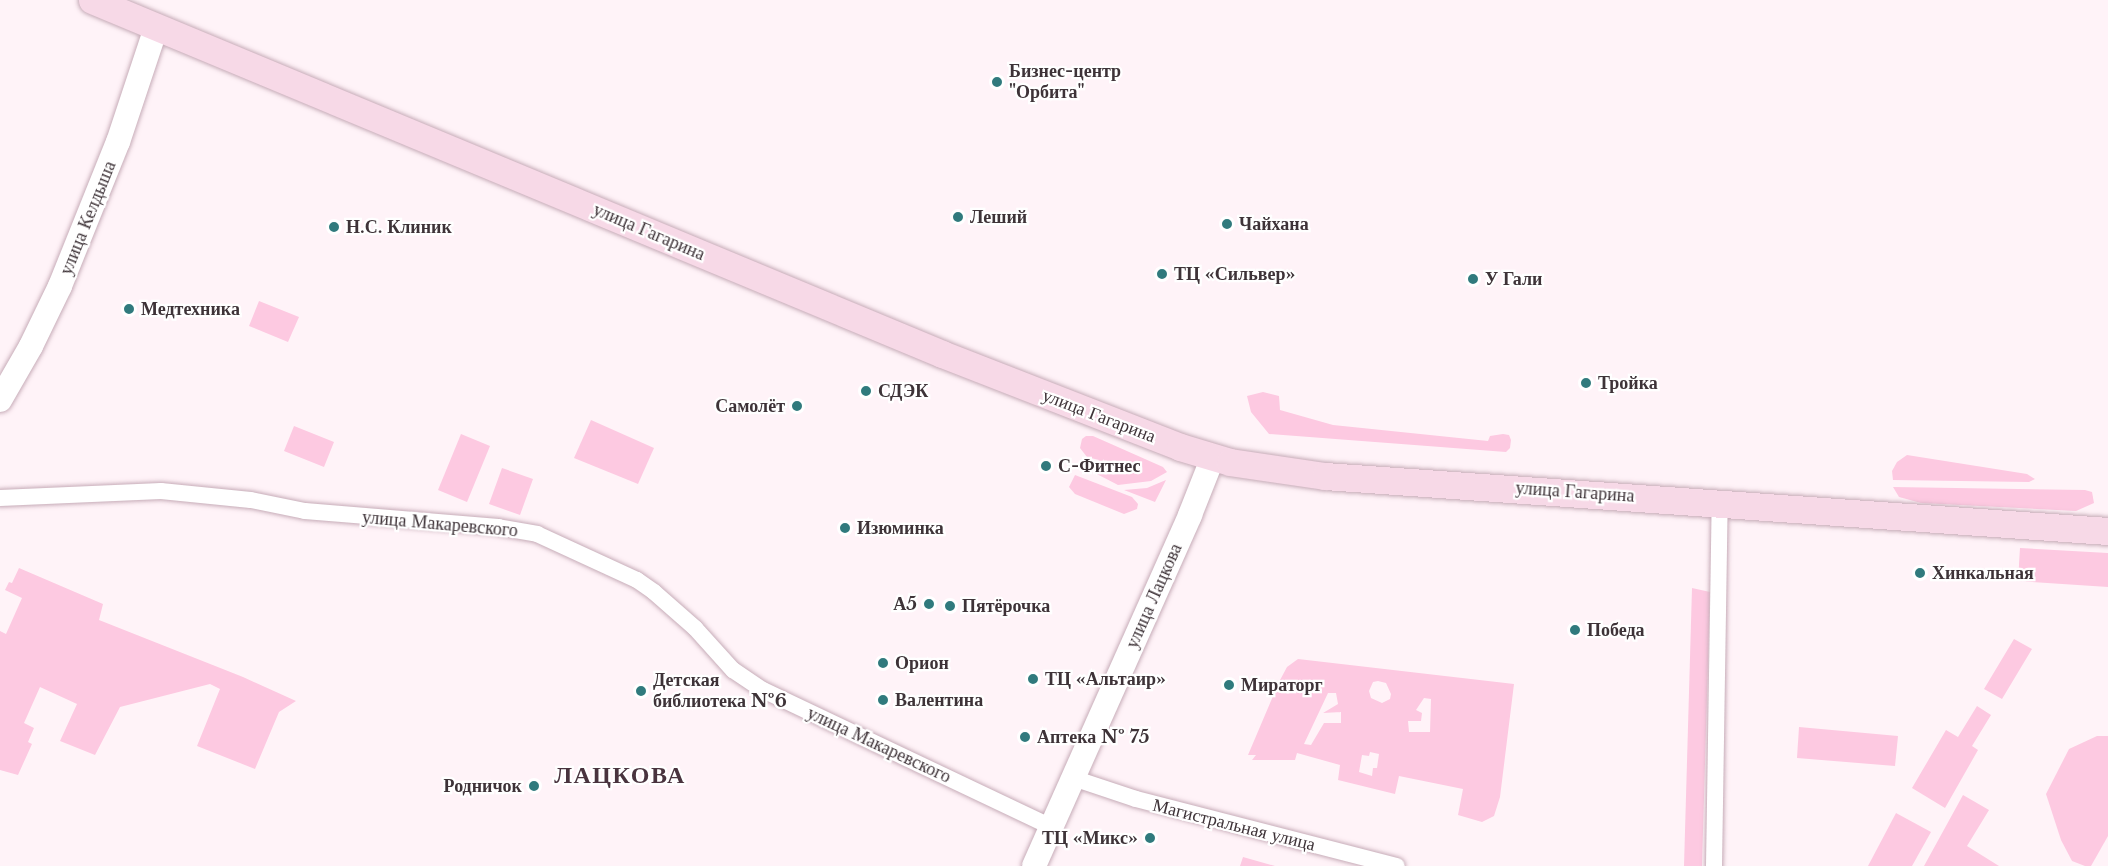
<!DOCTYPE html>
<html>
<head>
<meta charset="utf-8">
<style>
	body { margin:0 }
	#map { position:relative; width:2108px; height:866px; overflow:hidden; background:#fff3f8; font-family:"Libre Baskerville",serif }
	div>[style] { position:absolute }
	[style*='--x'] { left:calc(var(--x)*1px); top:calc(var(--y)*1px); width:calc(var(--w)*1px); rotate:calc(var(--a)*1deg) }
	.green>* { inset:0; background:#fdc9e1 }
	.roads { filter:drop-shadow(0 0 2px #c7acb8) drop-shadow(0 0 2px #c7acb8) }
	.street>* { height:16px; margin:-8px; padding:0 8px; transform-origin:8px; border-radius:8px; background:#fff }
	.secondary>* { height:24px; margin:-12px; padding:0 12px; transform-origin:12px; border-radius:12px; background:#fff }
	.primary>* { height:27px; margin:-13.5px; padding:0 13.5px; transform-origin:13.5px; border-radius:13.5px; background:#f7d9e7 }
	.dots>* { width:16px; height:16px; translate:-50% -50%; box-sizing:border-box; border:3px solid #fff; border-radius:50% }
	span { translate:-50% -50%; white-space:nowrap; text-align:center; line-height:1.15; -webkit-text-stroke:4.5px #fff; paint-order:stroke }
	.poi-label { font-size:18px; color:#3e3338; font-weight:700 }
	.left { translate:0 -50%; text-align:left }
	.right { translate:-100% -50%; text-align:right }
	.street-label { font-size:18px; color:#3e3338 }
	.district-label { font-size:24px; color:#49333e; font-weight:700; letter-spacing:1.5px }
</style>
</head>
<body>
<div id="map">
	<div class="green">
		<div style="clip-path:polygon(259px 301px,299px 317px,288px 342px,249px 326px)"></div>
		<div style="clip-path:polygon(1263px 392px,1279px 396px,1280px 410px,1333px 425px,1488px 441px,1490px 436px,1503px 434px,1509px 435px,1511px 440px,1510px 448px,1506px 452px,1269px 434px,1251px 412px,1247px 396px)"></div>
		<div style="clip-path:polygon(591px 420px,654px 448px,638px 484px,574px 458px)"></div>
		<div style="clip-path:polygon(294px 426px,334px 442px,324px 467px,284px 451px)"></div>
		<div style="clip-path:polygon(461px 434px,490px 446px,467px 502px,438px 490px)"></div>
		<div style="clip-path:polygon(1086px 436px,1093px 436px,1163px 467px,1167px 472px,1151px 481px,1118px 485px,1093px 472px,1099px 460px,1087px 457px,1080px 448px,1082px 439px)"></div>
		<div style="clip-path:polygon(1907px 455px,2027px 474px,2035px 479px,2029px 482px,1893px 480px,1892px 471px,1897px 462px)"></div>
		<div style="clip-path:polygon(502px 468px,533px 479px,520px 515px,489px 504px)"></div>
		<div style="clip-path:polygon(1075px 475px,1132px 497px,1138px 504px,1137px 509px,1124px 514px,1075px 494px,1069px 487px)"></div>
		<div style="clip-path:polygon(1166px 480px,1155px 502px,1124px 490px,1147px 488px)"></div>
		<div style="clip-path:polygon(1893px 487px,2085px 490px,2092px 492px,2094px 503px,2076px 511px,1921px 503px,1899px 497px)"></div>
		<div style="clip-path:polygon(2020px 548px,2108px 553px,2108px 587px,2018px 581px)"></div>
		<div style="clip-path:polygon(19px 568px,103px 604px,99px 620px,243px 677px,296px 701px,279px 712px,255px 769px,197px 746px,220px 689px,210px 684px,120px 707px,95px 755px,60px 741px,77px 704px,40px 687px,24px 723px,34px 728px,28px 742px,32px 744px,18px 775px,0 770px,0 631px,6px 634px,22px 598px,5px 590px,9px 582px,12px 583px)"></div>
		<div style="clip-path:polygon(1692px 588px,1710px 592px,1702px 866px,1684px 866px)"></div>
		<div style="clip-path:polygon(2014px 639px,2032px 649px,2002px 699px,1984px 689px)"></div>
		<div style="clip-path:polygon(evenodd,1298px 659px,1514px 684px,1500px 797px,1494px 816px,1482px 822px,1458px 815px,1463px 789px,1399px 776px,1395px 794px,1338px 780px,1340px 765px,1297px 753px,1295px 760px,1252px 760px,1256px 755px,1248px 755px,1279px 682px,1287px 667px,1298px 659px,1378px 681px,1386px 683px,1391px 694px,1390px 699px,1382px 703px,1371px 698px,1369px 691px,1373px 682px,1378px 681px,1298px 659px,1328px 693px,1336px 693px,1338px 704px,1323px 713px,1341px 712px,1341px 723px,1324px 723px,1311px 745px,1304px 744px,1328px 693px,1298px 659px,1424px 698px,1431px 699px,1430px 732px,1409px 732px,1408px 721px,1421px 721px,1422px 713px,1416px 710px,1424px 698px,1298px 659px,1370px 752px,1379px 754px,1377px 768px,1373px 768px,1372px 776px,1359px 772px,1362px 755px,1369px 756px,1370px 752px)"></div>
		<div style="clip-path:polygon(1977px 706px,1991px 715px,1972px 746px,1978px 750px,1945px 808px,1912px 788px,1946px 730px,1958px 737px)"></div>
		<div style="clip-path:polygon(1799px 727px,1898px 736px,1895px 766px,1797px 758px)"></div>
		<div style="clip-path:polygon(2097px 736px,2108px 736px,2108px 836px,2091px 866px,2085px 866px,2072px 861px,2061px 840px,2046px 794px,2069px 749px)"></div>
		<div style="clip-path:polygon(1963px 795px,1989px 810px,1967px 846px,1999px 866px,1924px 866px)"></div>
		<div style="clip-path:polygon(1896px 813px,1931px 832px,1912px 866px,1868px 866px)"></div>
		<div style="clip-path:polygon(1243px 857px,1275px 866px,1240px 866px)"></div>
	</div>
	<div class="roads">
		<div class="street">
			<div style="--x:0;--y:498;--w:161;--a:-2.5"></div>
			<div style="--x:161;--y:491;--w:90;--a:5.7"></div>
			<div style="--x:251;--y:500;--w:55;--a:11.5"></div>
			<div style="--x:305;--y:511;--w:194;--a:4.7"></div>
			<div style="--x:498;--y:527;--w:40;--a:10"></div>
			<div style="--x:537;--y:534;--w:110;--a:24.7"></div>
			<div style="--x:637;--y:580;--w:21;--a:35"></div>
			<div style="--x:654;--y:592;--w:55;--a:41.3"></div>
			<div style="--x:695;--y:628;--w:57;--a:47.9"></div>
			<div style="--x:733;--y:670;--w:36;--a:34"></div>
			<div style="--x:763;--y:690;--w:320;--a:25.4"></div>
			<div style="--x:1073;--y:778;--w:66;--a:18.4"></div>
			<div style="--x:1136;--y:799;--w:269;--a:14.4"></div>
			<div style="--x:1714;--y:866;--w:364;--a:-89.1"></div>
		</div>
		<div class="secondary">
			<div style="--x:0;--y:400;--w:62;--a:-60.1"></div>
			<div style="--x:31;--y:346;--w:67;--a:-64.2"></div>
			<div style="--x:60;--y:286;--w:155;--a:-68.1"></div>
			<div style="--x:118;--y:142;--w:120;--a:-71.6"></div>
			<div style="--x:1034;--y:866;--w:384;--a:-66"></div>
			<div style="--x:1190;--y:515;--w:62;--a:-68.4"></div>
		</div>
		<div class="primary">
			<div style="--x:92;--y:0;--w:921;--a:22.61"></div>
			<div style="--x:942;--y:354;--w:256;--a:21.3"></div>
			<div style="--x:1180;--y:447;--w:52;--a:16.7"></div>
			<div style="--x:1230;--y:462;--w:96;--a:8.4"></div>
			<div style="--x:1325;--y:476;--w:785;--a:4.02"></div>
		</div>
	</div>
	<div class="dots">
		<div style="left:997px;top:82px;background:#307a7d"></div>
		<div style="left:958px;top:217px;background:#307a7d"></div>
		<div style="left:1227px;top:224px;background:#307a7d"></div>
		<div style="left:334px;top:227px;background:#307a7d"></div>
		<div style="left:1162px;top:274px;background:#307a7d"></div>
		<div style="left:1473px;top:279px;background:#307a7d"></div>
		<div style="left:129px;top:309px;background:#307a7d"></div>
		<div style="left:1586px;top:383px;background:#307a7d"></div>
		<div style="left:866px;top:391px;background:#307a7d"></div>
		<div style="left:797px;top:406px;background:#307a7d"></div>
		<div style="left:1046px;top:466px;background:#307a7d"></div>
		<div style="left:845px;top:528px;background:#307a7d"></div>
		<div style="left:1920px;top:573px;background:#307a7d"></div>
		<div style="left:929px;top:604px;background:#307a7d"></div>
		<div style="left:950px;top:606px;background:#307a7d"></div>
		<div style="left:1575px;top:630px;background:#307a7d"></div>
		<div style="left:883px;top:663px;background:#307a7d"></div>
		<div style="left:1033px;top:679px;background:#307a7d"></div>
		<div style="left:1229px;top:685px;background:#307a7d"></div>
		<div style="left:641px;top:691px;background:#307a7d"></div>
		<div style="left:883px;top:700px;background:#307a7d"></div>
		<div style="left:1025px;top:737px;background:#307a7d"></div>
		<div style="left:534px;top:786px;background:#307a7d"></div>
		<div style="left:1150px;top:838px;background:#307a7d"></div>
	</div>
	<div class="poi-label">
		<span class="left" style="left:1009px;top:82px">Бизнес-центр<br>"Орбита"</span>
		<span class="left" style="left:970px;top:217px">Леший</span>
		<span class="left" style="left:1239px;top:224px">Чайхана</span>
		<span class="left" style="left:346px;top:227px">Н.С. Клиник</span>
		<span class="left" style="left:1174px;top:274px">ТЦ «Сильвер»</span>
		<span class="left" style="left:1485px;top:279px">У Гали</span>
		<span class="left" style="left:141px;top:309px">Медтехника</span>
		<span class="left" style="left:1598px;top:383px">Тройка</span>
		<span class="left" style="left:878px;top:391px">СДЭК</span>
		<span class="right" style="left:785px;top:406px">Самолёт</span>
		<span class="left" style="left:1058px;top:466px">С-Фитнес</span>
		<span class="left" style="left:857px;top:528px">Изюминка</span>
		<span class="left" style="left:1932px;top:573px">Хинкальная</span>
		<span class="right" style="left:917px;top:604px">А5</span>
		<span class="left" style="left:962px;top:606px">Пятёрочка</span>
		<span class="left" style="left:1587px;top:630px">Победа</span>
		<span class="left" style="left:895px;top:663px">Орион</span>
		<span class="left" style="left:1045px;top:679px">ТЦ «Альтаир»</span>
		<span class="left" style="left:653px;top:691px">Детская<br>библиотека №6</span>
		<span class="left" style="left:1241px;top:685px">Мираторг</span>
		<span class="left" style="left:895px;top:700px">Валентина</span>
		<span class="left" style="left:1037px;top:737px">Аптека № 75</span>
		<span class="right" style="left:522px;top:786px">Родничок</span>
		<span class="right" style="left:1138px;top:838px">ТЦ «Микс»</span>
	</div>
	<div class="street-label">
		<span style="left:88px;top:218px;rotate:-68deg">улица Келдыша</span>
		<span style="left:649px;top:232px;rotate:23deg">улица Гагарина</span>
		<span style="left:1099px;top:416px;rotate:21deg">улица Гагарина</span>
		<span style="left:1575px;top:492px;rotate:4deg">улица Гагарина</span>
		<span style="left:440px;top:524px;rotate:5deg">улица Макаревского</span>
		<span style="left:1154px;top:596px;rotate:-66deg">улица Лацкова</span>
		<span style="left:879px;top:745px;rotate:25deg">улица Макаревского</span>
		<span style="left:1234px;top:825px;rotate:14deg">Магистральная улица</span>
	</div>
	<div class="district-label">
		<span style="left:620px;top:775px">ЛАЦКОВА</span>
	</div>
</div>
</body>
</html>
